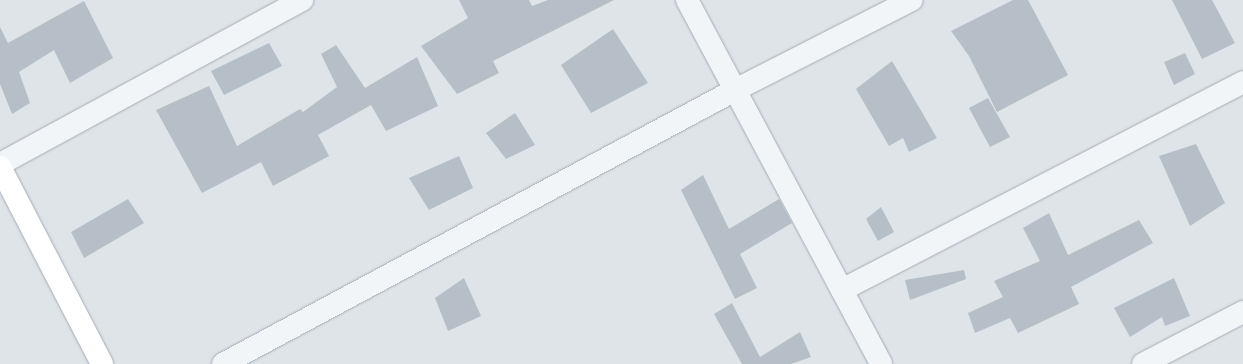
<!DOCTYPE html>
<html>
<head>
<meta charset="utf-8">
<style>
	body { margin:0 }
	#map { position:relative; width:1243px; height:364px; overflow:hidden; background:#dfe4e9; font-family:"Varela Round",sans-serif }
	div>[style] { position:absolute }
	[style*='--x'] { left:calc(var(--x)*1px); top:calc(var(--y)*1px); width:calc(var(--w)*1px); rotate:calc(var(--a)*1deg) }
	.building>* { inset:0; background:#b6bec7 }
	.roads { filter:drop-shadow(0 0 1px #a4acb4) drop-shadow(0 0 1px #a4acb4) }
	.street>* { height:22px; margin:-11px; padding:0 11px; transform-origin:11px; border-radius:11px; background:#f2f5f7 }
	.secondary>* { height:22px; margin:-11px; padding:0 11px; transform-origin:11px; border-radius:11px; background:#fff }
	span { translate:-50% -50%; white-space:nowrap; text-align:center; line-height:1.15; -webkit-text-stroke:3.5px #eff3f7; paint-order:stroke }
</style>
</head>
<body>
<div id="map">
	<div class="building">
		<div style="clip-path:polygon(459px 0,529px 0,532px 6px,548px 0,614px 0,493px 61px,499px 73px,457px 94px,421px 46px,468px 18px)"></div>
		<div style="clip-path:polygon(1013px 0,1028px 0,1068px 75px,997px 112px,969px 56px,951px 31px)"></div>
		<div style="clip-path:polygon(1172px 0,1212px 0,1235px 43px,1202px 59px)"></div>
		<div style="clip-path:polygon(84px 1px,113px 58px,70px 83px,54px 50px,19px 72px,30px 103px,12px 114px,0 84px,0 27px,8px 43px)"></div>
		<div style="clip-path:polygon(613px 29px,648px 83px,591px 113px,561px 65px)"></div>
		<div style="clip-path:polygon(269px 43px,282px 66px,224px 95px,211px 71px)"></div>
		<div style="clip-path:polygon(336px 45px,365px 88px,417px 57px,438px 106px,386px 131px,371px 105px,318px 135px,329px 156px,273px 186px,261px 162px,202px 193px,156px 110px,209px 86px,237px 146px,300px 109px,303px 112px,337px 87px,321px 54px)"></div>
		<div style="clip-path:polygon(1185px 53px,1195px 74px,1174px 85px,1164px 62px)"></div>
		<div style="clip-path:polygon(892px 61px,937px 138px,909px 152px,903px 138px,889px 146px,856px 89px)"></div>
		<div style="clip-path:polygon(988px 98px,1010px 137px,990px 147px,969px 108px)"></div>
		<div style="clip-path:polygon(515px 113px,535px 145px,506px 159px,486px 133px)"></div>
		<div style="clip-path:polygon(1196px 144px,1225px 203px,1190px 226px,1159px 156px)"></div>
		<div style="clip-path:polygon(459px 156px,473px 188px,429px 210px,409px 178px)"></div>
		<div style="clip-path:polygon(703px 175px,729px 229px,779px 199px,792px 223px,740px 254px,757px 288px,735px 299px,681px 190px)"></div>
		<div style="clip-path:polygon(128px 199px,144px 223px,84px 258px,71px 232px)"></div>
		<div style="clip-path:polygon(881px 207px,894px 232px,878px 241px,866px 219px)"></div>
		<div style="clip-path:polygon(1049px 213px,1068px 255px,1139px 220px,1153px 243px,1071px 287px,1079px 304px,1018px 333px,1010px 318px,975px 333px,968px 313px,1003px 297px,994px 281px,1040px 261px,1023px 228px)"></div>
		<div style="clip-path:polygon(964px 270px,966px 279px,910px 300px,905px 280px)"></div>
		<div style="clip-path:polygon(464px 278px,481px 316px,448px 331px,435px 298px)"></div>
		<div style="clip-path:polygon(1174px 278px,1190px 316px,1165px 326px,1162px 317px,1130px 337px,1114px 308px)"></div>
		<div style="clip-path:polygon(732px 303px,760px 357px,800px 332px,811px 357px,791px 364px,742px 364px,714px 314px)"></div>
	</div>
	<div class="roads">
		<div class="street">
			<div style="--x:687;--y:0;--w:412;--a:61.9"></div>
			<div style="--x:0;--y:164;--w:344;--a:-28.5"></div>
			<div style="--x:842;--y:290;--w:452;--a:-27.4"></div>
			<div style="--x:223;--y:364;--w:583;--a:-28.15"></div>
			<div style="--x:737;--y:89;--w:196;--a:-27"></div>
			<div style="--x:1143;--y:364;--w:113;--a:-27.5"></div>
		</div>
		<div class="secondary">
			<div style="--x:0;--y:167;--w:222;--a:62.6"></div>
		</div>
	</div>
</div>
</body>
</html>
